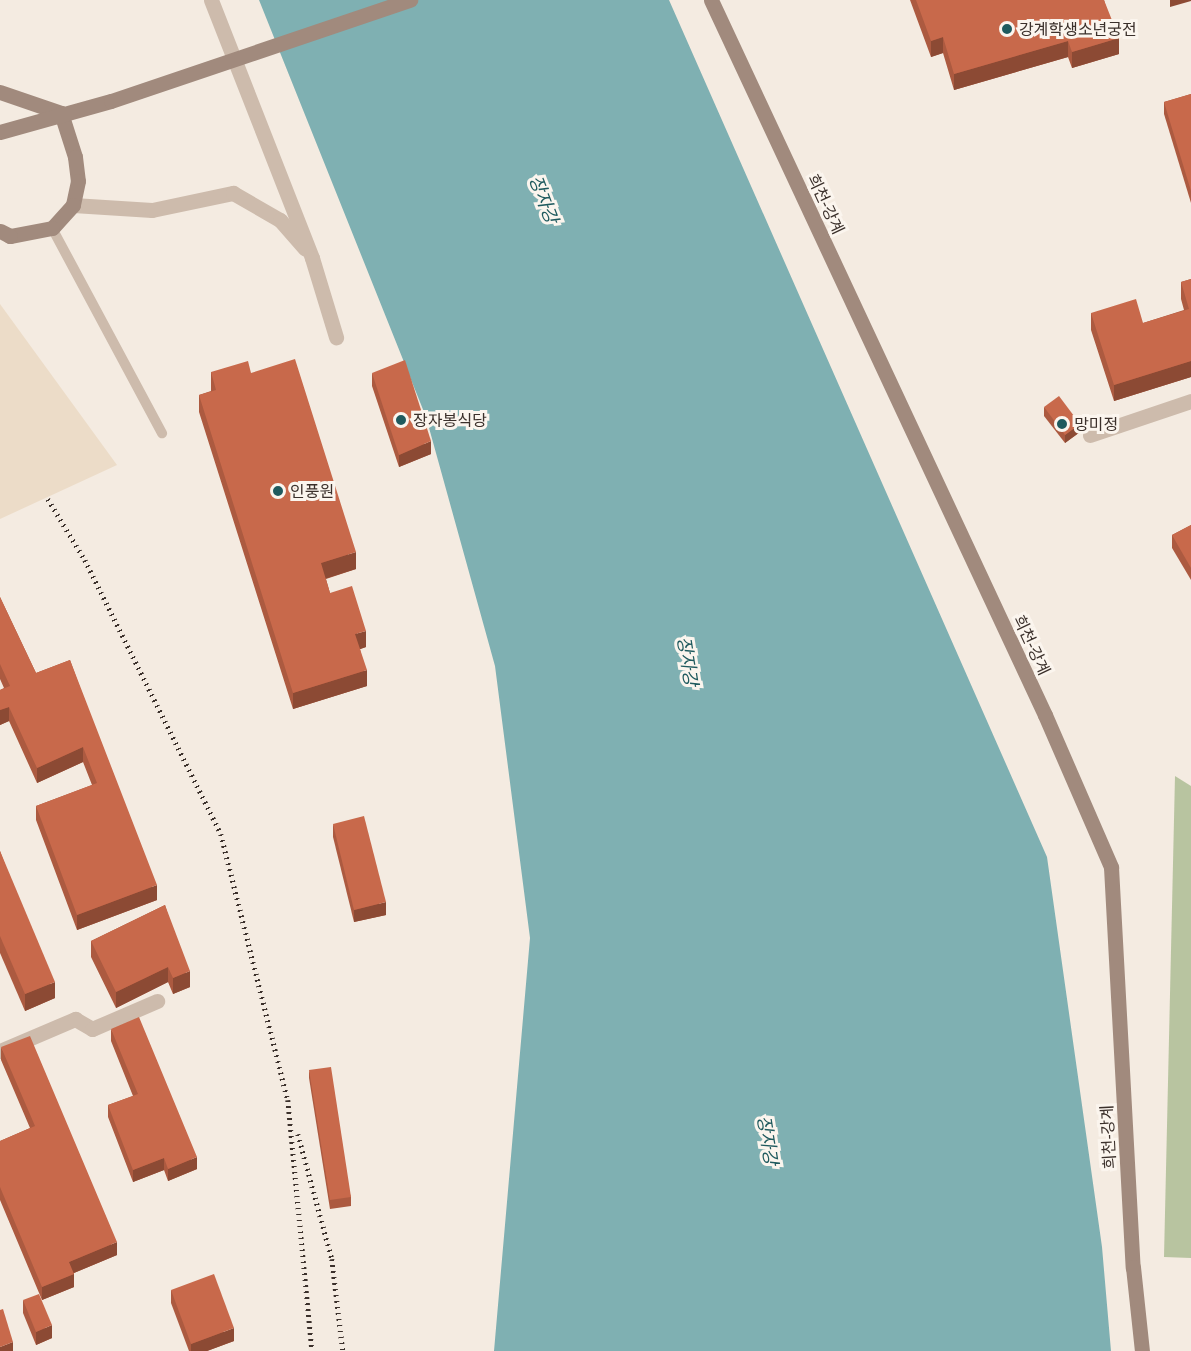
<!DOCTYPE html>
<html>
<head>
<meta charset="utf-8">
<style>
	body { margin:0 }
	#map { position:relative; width:1191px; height:1351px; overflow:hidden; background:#f4ebe1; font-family:"Noto Sans","Noto Sans KR",sans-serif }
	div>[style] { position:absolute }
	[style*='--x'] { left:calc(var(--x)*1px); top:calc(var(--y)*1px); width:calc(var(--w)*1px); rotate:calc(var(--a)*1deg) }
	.green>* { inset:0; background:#b8c4a0 }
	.plaza>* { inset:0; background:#ecdcc8 }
	.water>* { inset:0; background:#7fb0b2 }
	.lane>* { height:10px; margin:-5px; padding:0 5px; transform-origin:5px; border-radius:5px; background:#cdbbac }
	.street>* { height:15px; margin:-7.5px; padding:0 7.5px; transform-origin:7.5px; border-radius:7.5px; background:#cdbbac }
	.secondary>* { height:15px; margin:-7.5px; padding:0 7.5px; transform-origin:7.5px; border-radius:7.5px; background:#a18a7d }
	.rail>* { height:4.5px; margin-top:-2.25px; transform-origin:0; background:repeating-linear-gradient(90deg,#3b302b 0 1.5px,transparent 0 6px) }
	.secondary-bridge>* { height:15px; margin:-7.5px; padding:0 7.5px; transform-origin:7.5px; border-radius:7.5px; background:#a18a7d }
	.wall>* { inset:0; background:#ac5a40 }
	.shaded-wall>* { inset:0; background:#8c4a34 }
	.building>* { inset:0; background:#c8694b }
	.dots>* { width:16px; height:16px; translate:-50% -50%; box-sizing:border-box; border:3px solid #fbf5ee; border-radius:50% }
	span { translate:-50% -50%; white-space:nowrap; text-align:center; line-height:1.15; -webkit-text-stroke:6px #fbf5ee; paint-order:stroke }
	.poi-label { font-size:16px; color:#3b302b }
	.left { translate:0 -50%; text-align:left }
	.street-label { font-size:16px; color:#3b302b }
	.water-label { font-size:18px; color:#1f5a5e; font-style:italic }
</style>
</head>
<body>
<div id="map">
	<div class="green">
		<div style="clip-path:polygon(1175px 776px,1191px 786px,1191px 1258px,1164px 1257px)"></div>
	</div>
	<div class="plaza">
		<div style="clip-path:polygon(0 304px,117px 465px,0 519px)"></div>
	</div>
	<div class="water">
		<div style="clip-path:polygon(259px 0,669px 0,1047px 857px,1102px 1247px,1111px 1351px,494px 1351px,530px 938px,495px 666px,426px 417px)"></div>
	</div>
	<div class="lane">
		<div style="--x:52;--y:228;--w:233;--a:61.8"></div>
	</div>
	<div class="street">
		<div style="--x:211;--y:0;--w:277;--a:68.6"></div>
		<div style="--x:312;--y:258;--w:83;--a:73.1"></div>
		<div style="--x:73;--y:205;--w:79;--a:3.6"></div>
		<div style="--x:152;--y:210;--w:83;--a:-11.9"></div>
		<div style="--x:233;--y:193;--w:54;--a:29.9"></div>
		<div style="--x:280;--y:220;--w:38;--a:49"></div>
		<div style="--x:1090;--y:435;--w:107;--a:-18.6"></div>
		<div style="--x:0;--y:1051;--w:82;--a:-23.1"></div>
		<div style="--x:75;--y:1019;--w:20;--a:30"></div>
		<div style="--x:92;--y:1029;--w:71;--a:-23.3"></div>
	</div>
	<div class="secondary">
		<div style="--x:711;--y:0;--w:789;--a:64.96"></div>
		<div style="--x:1045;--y:715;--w:166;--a:66.5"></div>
		<div style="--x:1111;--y:867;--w:401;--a:86.9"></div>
		<div style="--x:1133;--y:1267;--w:84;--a:83.9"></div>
		<div style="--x:0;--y:92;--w:65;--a:19"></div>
		<div style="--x:61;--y:113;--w:46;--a:72.3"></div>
		<div style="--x:75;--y:157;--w:24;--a:83"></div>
		<div style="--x:78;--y:181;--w:25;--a:102"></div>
		<div style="--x:73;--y:205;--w:31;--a:132"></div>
		<div style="--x:52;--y:228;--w:43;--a:169.2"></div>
		<div style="--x:10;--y:236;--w:11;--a:-153"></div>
		<div style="--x:0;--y:132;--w:115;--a:-15.6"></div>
	</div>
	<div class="rail">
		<div style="--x:48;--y:499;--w:71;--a:58.8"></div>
		<div style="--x:85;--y:560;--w:306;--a:63.6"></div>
		<div style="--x:221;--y:834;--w:274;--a:75.9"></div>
		<div style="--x:288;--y:1100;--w:252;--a:84.5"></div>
		<div style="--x:298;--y:1134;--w:130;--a:74.8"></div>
		<div style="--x:332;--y:1259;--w:93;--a:83.2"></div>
	</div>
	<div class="secondary-bridge">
		<div style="--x:111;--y:101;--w:316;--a:-18.7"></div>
	</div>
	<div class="wall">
		<div style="clip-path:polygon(910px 0,1104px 0,1119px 54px,1072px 68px,1068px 57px,954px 90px,943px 53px,931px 57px)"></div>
		<div style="clip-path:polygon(1191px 94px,1191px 203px,1164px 114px,1164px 102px)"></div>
		<div style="clip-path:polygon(1191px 279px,1191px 377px,1114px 401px,1091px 330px,1091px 313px,1143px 323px,1184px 310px,1181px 299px,1181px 282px)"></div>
		<div style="clip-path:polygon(211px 372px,251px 373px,356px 569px,326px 579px,330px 593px,366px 647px,360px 649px,367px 686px,293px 709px,199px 412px,199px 395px,211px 391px)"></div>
		<div style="clip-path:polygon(372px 373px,431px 454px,399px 467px,372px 386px)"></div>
		<div style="clip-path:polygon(1044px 407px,1080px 432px,1065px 443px,1044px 416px)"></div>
		<div style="clip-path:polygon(1191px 525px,1191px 580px,1172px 548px,1172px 535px)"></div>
		<div style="clip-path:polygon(0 597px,36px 673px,70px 660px,157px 900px,77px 930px,36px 820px,36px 806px,92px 785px,83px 762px,37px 783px,9px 721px,0 725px,0 690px,4px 688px,0 679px)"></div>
		<div style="clip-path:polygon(333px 824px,386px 915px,354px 922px,333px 837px)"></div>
		<div style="clip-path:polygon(0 851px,55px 998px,25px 1011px,0 953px)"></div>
		<div style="clip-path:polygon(165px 905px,190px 987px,173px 994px,168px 982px,116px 1008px,91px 957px,91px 941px)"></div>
		<div style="clip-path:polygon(111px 1029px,197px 1169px,168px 1181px,164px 1170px,133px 1182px,108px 1117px,108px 1105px,133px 1096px,111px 1041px)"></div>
		<div style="clip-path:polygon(1px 1047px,117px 1255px,74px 1273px,74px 1287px,42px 1300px,0 1200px,0 1141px,30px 1128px,1px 1060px)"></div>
		<div style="clip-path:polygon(309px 1070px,351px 1197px,351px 1206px,330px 1209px,309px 1078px)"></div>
		<div style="clip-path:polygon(171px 1290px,234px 1341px,207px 1351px,189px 1351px,171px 1303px)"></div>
		<div style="clip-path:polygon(23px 1300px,52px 1338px,36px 1345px,23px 1313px)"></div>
	</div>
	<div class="shaded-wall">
		<div style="clip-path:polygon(1170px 0,1191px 0,1191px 1px,1170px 7px)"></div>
		<div style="clip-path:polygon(943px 37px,943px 53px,931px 57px,931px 41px)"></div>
		<div style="clip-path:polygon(1119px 38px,1119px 54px,1072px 68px,1072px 52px)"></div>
		<div style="clip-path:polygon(1068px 41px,1068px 57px,954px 90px,954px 74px)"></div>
		<div style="clip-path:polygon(1191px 361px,1191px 377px,1114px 401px,1114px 385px)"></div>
		<div style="clip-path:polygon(1080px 424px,1080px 432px,1065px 443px,1065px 435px)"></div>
		<div style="clip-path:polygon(431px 441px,431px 454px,399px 467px,399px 455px)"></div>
		<div style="clip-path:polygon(356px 552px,356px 569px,321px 580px,321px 563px)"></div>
		<div style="clip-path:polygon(366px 631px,366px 647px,355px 651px,355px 634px)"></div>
		<div style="clip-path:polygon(367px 670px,367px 686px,293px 709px,293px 693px)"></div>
		<div style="clip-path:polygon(9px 707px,9px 721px,0 725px,0 710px)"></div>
		<div style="clip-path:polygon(83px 747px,83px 762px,37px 783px,37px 768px)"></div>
		<div style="clip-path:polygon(157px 885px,157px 900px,77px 930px,77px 915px)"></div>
		<div style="clip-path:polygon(386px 902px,386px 915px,354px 922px,354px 910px)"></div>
		<div style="clip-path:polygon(168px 967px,168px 982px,116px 1008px,116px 992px)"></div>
		<div style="clip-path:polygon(190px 971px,190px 987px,173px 994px,173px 978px)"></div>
		<div style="clip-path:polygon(55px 982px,55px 998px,25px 1011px,25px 994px)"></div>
		<div style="clip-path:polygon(197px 1157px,197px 1169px,168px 1181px,168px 1169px)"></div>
		<div style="clip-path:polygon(164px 1158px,164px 1170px,133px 1182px,133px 1170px)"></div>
		<div style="clip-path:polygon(117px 1242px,117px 1255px,69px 1275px,69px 1262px)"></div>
		<div style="clip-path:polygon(74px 1274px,74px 1287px,42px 1300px,42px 1287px)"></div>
		<div style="clip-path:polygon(52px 1325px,52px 1338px,36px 1345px,36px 1332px)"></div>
		<div style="clip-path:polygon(234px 1328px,234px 1341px,207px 1351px,191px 1351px,191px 1344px)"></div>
		<div style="clip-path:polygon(13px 1342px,13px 1351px,0 1351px,0 1347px)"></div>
	</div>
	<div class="building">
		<div style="clip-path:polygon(916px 0,1104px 0,1119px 38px,1072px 52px,1068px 41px,954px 74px,943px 37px,931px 41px)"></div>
		<div style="clip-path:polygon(1191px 94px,1191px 191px,1164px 102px)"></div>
		<div style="clip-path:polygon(1191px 279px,1191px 361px,1114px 385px,1091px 313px,1136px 299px,1143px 323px,1189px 309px,1181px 282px)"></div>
		<div style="clip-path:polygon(295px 359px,356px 552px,321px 563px,330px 593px,352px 586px,366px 631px,355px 634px,367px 670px,293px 693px,199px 395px,216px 390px,211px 372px,248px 361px,251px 373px)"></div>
		<div style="clip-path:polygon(405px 360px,431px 441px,399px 455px,372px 373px)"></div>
		<div style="clip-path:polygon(1059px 396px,1080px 424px,1065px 435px,1044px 407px)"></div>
		<div style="clip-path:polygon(1191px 525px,1191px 568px,1172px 535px)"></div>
		<div style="clip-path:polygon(0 597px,36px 673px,70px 660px,157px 885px,77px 915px,36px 806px,97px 783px,83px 747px,37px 768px,9px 707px,0 710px,0 690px,10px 686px,0 664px)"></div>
		<div style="clip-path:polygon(364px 816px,386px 902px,354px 910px,333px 824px)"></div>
		<div style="clip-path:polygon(0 851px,55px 982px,25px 994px,0 936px)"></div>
		<div style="clip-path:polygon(165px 905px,190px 971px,173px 978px,168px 967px,116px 992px,91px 941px)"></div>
		<div style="clip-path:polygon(139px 1017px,197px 1157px,168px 1169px,164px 1158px,133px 1170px,108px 1105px,138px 1094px,111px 1029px)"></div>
		<div style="clip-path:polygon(30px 1036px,117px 1242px,69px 1262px,74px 1274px,42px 1287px,0 1187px,0 1141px,35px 1126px,1px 1047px)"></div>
		<div style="clip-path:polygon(331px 1067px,351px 1197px,330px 1200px,309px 1070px)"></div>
		<div style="clip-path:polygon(214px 1274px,234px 1328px,191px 1344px,171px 1290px)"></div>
		<div style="clip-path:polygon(39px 1294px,52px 1325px,36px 1332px,23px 1300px)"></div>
		<div style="clip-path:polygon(3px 1309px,13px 1342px,0 1347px,0 1310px)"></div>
	</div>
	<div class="dots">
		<div style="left:1007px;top:29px;background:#1f5a5e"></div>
		<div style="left:401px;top:420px;background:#1f5a5e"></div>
		<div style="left:1062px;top:424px;background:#1f5a5e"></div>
		<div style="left:278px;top:491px;background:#1f5a5e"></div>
	</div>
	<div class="poi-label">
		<span class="left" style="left:1019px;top:29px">강계학생소년궁전</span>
		<span class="left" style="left:413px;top:420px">장자봉식당</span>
		<span class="left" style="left:1074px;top:424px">망미정</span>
		<span class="left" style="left:290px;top:491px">인풍원</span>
	</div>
	<div class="street-label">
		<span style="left:826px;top:204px;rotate:65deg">희천-강계</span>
		<span style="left:1032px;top:645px;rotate:65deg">희천-강계</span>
		<span style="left:1108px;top:1137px;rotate:-93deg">희천-강계</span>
	</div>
	<div class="water-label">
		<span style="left:544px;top:199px;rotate:69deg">장자강</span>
		<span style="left:688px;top:661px;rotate:81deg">장자강</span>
		<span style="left:768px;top:1140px;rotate:81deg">장자강</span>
	</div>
</div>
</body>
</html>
